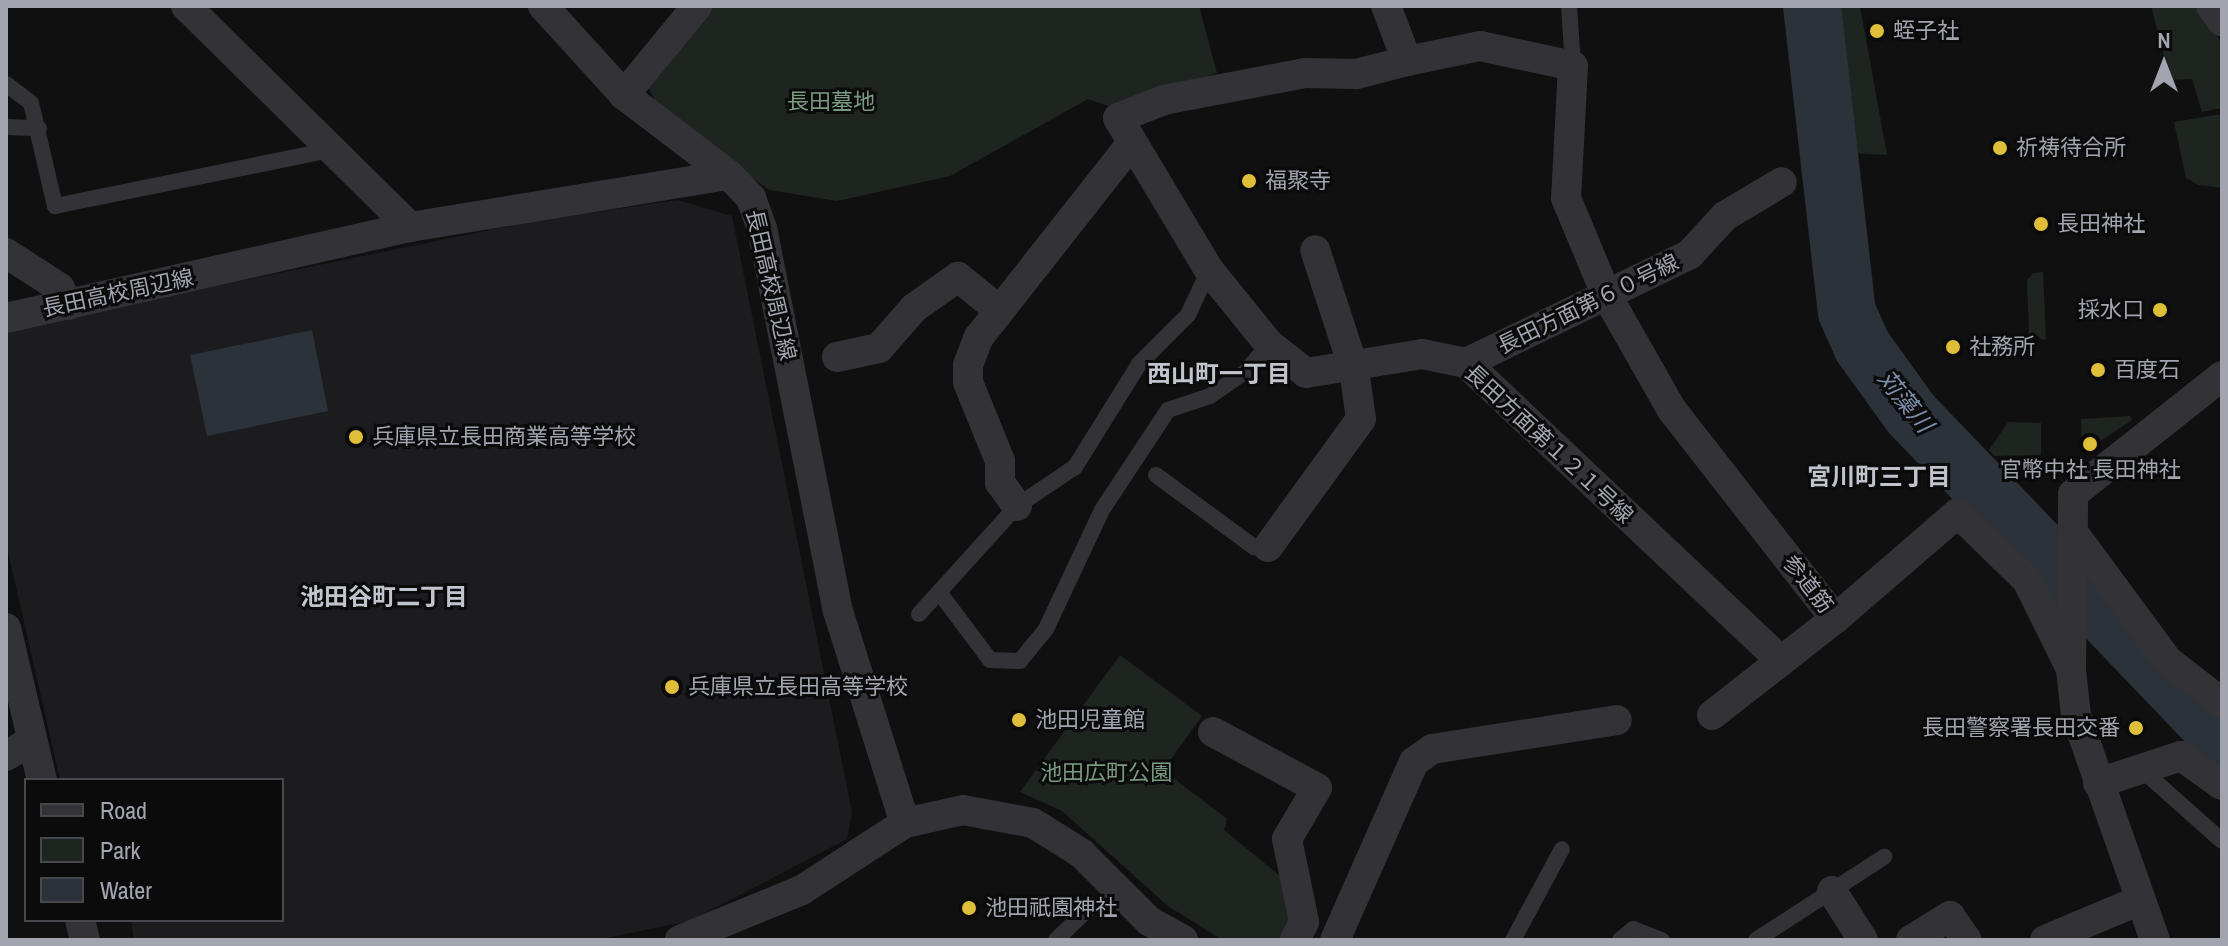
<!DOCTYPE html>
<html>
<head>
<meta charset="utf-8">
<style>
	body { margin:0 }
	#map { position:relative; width:2228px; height:946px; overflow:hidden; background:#101011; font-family:"Archivo Narrow","Noto Sans JP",sans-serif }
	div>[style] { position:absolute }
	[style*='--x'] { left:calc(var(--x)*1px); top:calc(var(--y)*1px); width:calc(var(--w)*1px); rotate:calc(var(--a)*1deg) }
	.built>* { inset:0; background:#1c1c1e }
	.green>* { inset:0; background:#1e2520 }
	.water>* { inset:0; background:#2c323a }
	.river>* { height:58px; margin:-29px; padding:0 29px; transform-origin:29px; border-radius:29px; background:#2c323a }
	.service>* { height:16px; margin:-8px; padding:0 8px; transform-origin:8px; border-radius:8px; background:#333337 }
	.minor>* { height:30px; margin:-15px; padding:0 15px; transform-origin:15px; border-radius:15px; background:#333337 }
	.dots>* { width:22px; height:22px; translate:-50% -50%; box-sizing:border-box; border:4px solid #0b0b0c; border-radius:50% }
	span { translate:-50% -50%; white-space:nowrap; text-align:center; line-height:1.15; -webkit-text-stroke:6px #0b0b0c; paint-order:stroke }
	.poi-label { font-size:22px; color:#a2a4b0 }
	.left { translate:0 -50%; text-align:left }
	.right { translate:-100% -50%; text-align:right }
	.park-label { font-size:22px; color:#7a9a81 }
	.street-label { font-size:22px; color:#a2a4b0 }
	.neighbourhood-label { font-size:24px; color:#c2c4cd; font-weight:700 }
	.water-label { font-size:24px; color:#7b8da9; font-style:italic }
	.frame { position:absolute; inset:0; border:8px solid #a2a4b0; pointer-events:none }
	.legend { position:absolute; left:24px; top:778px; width:260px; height:144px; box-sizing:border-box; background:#0b0b0c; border:2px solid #47484e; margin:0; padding:10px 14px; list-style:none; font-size:24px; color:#a2a4b0 }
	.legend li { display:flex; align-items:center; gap:16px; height:40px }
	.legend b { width:40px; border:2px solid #47484e }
	.north { position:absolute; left:2124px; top:24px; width:80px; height:80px; -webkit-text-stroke:6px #0b0b0c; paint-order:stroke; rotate:0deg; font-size:22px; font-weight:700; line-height:32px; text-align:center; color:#a2a4b0 }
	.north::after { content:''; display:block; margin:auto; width:28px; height:36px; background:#a2a4b0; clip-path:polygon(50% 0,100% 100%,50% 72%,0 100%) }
</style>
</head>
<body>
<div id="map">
	<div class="built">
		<div style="clip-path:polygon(678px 200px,732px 216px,852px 812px,847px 839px,690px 921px,596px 940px,134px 940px,131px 920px,282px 920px,282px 780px,60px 780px,6px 543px,6px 329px,534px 221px)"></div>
	</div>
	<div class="green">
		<div style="clip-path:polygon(713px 6px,1199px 6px,1217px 73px,1111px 107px,1088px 99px,950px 176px,837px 201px,769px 190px,659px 108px,648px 87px)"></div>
		<div style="clip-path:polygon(1840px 6px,1860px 6px,1887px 155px,1854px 153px)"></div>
		<div style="clip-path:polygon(2151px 6px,2194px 6px,2222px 43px,2222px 108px,2202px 112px,2192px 79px,2170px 80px)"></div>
		<div style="clip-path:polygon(2222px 114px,2222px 188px,2198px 185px,2186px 178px,2174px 122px)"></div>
		<div style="clip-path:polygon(2043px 272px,2046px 339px,2044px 340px,2029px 334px,2027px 280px,2033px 273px)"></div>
		<div style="clip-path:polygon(2130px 416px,2132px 420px,2099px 442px,2098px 449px,2082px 449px,2081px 419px)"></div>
		<div style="clip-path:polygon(2008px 422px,2041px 423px,2041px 455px,1995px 456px,1989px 450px)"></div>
		<div style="clip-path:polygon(1120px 655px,1202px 716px,1163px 770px,1227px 819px,1224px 830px,1285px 880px,1294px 914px,1281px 940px,1225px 940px,1214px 935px,1168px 906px,1062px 811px,1020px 792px)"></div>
	</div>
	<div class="water">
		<div style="clip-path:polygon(312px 330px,328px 411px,207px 436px,190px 355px)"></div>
	</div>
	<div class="river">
		<div style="--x:1812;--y:6;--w:308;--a:83.5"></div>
		<div style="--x:1847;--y:312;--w:37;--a:66"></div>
		<div style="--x:1862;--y:346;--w:84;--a:54.2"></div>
		<div style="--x:1911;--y:414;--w:449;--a:46.2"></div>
	</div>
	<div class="service">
		<div style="--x:1569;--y:6;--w:60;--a:86.2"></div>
		<div style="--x:6;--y:84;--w:31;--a:37"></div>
		<div style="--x:31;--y:103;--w:106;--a:76.9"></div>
		<div style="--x:55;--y:206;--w:282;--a:-11.5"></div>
		<div style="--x:6;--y:127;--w:33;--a:2"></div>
		<div style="--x:1156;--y:475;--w:122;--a:36.3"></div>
		<div style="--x:1254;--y:547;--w:14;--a:0"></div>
		<div style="--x:939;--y:592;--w:85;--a:53.1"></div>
		<div style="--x:990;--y:660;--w:30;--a:2"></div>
		<div style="--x:1020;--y:661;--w:41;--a:-50.9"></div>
		<div style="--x:1046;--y:629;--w:132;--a:-64.8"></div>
		<div style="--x:1102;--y:510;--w:120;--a:-56.6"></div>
		<div style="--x:1168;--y:410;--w:44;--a:-18.4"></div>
		<div style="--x:1210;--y:396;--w:42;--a:-34.4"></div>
		<div style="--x:1245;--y:372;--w:37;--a:-49"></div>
		<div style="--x:919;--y:614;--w:146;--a:-47.8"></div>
		<div style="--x:1017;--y:506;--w:70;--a:-33.9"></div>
		<div style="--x:1075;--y:467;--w:121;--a:-58.1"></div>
		<div style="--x:1139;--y:364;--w:69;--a:-45"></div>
		<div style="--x:1188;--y:315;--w:50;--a:-65"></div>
		<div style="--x:2141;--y:769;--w:108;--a:41.6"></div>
		<div style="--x:1056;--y:940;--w:50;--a:-44.2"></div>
		<div style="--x:1513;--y:940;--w:103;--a:-61.7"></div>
		<div style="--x:1620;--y:940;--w:17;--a:-40"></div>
		<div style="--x:1633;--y:929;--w:31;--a:21"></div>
		<div style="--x:1756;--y:940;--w:153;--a:-33"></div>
	</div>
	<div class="minor">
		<div style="--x:186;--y:6;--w:315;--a:44.6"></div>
		<div style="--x:543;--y:6;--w:120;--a:47.7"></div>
		<div style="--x:624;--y:95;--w:132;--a:37.3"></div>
		<div style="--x:729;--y:175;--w:32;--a:46"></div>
		<div style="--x:751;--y:198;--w:32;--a:70"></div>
		<div style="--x:762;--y:228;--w:390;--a:78.8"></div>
		<div style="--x:838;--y:611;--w:222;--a:72.5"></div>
		<div style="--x:905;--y:823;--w:123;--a:147"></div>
		<div style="--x:802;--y:890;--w:132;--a:157.7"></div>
		<div style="--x:1386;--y:6;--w:59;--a:69.1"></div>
		<div style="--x:1407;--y:61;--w:75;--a:-11.6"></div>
		<div style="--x:1480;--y:46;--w:95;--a:12.1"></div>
		<div style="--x:1573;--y:66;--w:132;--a:93"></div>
		<div style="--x:1566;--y:198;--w:104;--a:67.4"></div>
		<div style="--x:1606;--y:294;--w:133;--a:60.4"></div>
		<div style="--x:1672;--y:410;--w:265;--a:52"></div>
		<div style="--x:1835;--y:619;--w:162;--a:-40.8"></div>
		<div style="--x:1958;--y:513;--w:96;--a:44.2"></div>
		<div style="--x:2027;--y:580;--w:99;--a:63.7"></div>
		<div style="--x:2211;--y:6;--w:19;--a:54"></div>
		<div style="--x:1407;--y:61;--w:53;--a:165.7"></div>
		<div style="--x:1356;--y:74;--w:51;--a:-178.9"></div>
		<div style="--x:1305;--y:73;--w:144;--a:169.2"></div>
		<div style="--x:1164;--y:100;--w:49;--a:158.6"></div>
		<div style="--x:1118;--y:118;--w:177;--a:59.1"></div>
		<div style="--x:1209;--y:270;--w:95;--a:51"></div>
		<div style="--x:1269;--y:344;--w:47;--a:38.1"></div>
		<div style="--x:1306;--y:373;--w:118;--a:-9.3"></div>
		<div style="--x:1422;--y:354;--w:45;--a:11.6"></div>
		<div style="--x:1466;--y:363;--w:434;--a:43.4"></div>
		<div style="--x:624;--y:95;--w:115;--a:-50.6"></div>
		<div style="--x:6;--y:253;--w:64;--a:32.9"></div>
		<div style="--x:60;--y:288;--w:19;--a:65"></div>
		<div style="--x:6;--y:318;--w:414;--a:-12.7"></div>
		<div style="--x:410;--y:227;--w:323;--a:-9.3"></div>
		<div style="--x:837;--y:357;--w:43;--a:-12.1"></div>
		<div style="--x:879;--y:348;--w:53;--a:-48.8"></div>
		<div style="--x:914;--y:308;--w:54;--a:-35.2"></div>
		<div style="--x:958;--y:277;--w:53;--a:38.8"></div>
		<div style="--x:1466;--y:363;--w:249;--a:-25.9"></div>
		<div style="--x:1690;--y:254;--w:52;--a:-47.4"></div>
		<div style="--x:1725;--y:216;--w:66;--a:-30.8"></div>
		<div style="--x:1017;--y:506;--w:29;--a:-126"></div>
		<div style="--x:1000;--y:483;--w:22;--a:-90"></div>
		<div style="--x:1000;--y:461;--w:85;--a:-112.1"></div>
		<div style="--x:968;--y:382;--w:17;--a:-90"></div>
		<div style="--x:968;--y:365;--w:30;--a:-69"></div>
		<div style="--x:979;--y:337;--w:246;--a:-51.8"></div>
		<div style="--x:2075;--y:535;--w:155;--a:53.6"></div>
		<div style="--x:2167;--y:660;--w:70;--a:38"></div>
		<div style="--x:1268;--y:547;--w:158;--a:-54"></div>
		<div style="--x:1361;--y:419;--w:50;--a:-98"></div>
		<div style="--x:1354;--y:369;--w:125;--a:-108.1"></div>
		<div style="--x:6;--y:628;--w:156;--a:76.7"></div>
		<div style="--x:1712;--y:715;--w:156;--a:-38"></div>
		<div style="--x:1213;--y:732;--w:118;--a:28.3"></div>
		<div style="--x:1317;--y:788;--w:59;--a:120.5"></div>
		<div style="--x:1287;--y:839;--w:85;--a:78.4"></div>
		<div style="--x:1304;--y:922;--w:20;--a:117"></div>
		<div style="--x:6;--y:756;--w:29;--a:-31"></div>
		<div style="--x:2098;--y:783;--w:87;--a:-18"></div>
		<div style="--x:2181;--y:756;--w:50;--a:35.3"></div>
		<div style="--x:905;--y:823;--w:59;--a:-12.6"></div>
		<div style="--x:963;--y:810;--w:71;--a:10.5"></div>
		<div style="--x:1033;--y:823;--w:57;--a:32"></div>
		<div style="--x:1081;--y:853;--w:96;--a:45"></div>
		<div style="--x:1149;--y:921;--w:39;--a:29"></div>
		<div style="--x:1832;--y:891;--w:58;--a:57.7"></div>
		<div style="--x:80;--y:920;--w:21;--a:76"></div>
		<div style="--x:1335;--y:940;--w:195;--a:-66.1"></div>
		<div style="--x:1414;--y:762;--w:22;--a:-36"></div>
		<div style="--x:1432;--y:749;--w:187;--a:-8.9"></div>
		<div style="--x:1911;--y:940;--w:46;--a:-31.6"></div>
		<div style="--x:1950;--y:916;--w:29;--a:55"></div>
		<div style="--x:2045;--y:940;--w:103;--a:-22.8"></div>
		<div style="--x:2155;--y:940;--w:238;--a:-109.4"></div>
		<div style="--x:2076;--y:716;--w:47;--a:-96.1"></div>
		<div style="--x:2071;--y:669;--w:175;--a:-89.3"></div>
		<div style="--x:2073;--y:494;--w:190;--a:-38.4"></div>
	</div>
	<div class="dots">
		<div style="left:1877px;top:31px;background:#dfbe3a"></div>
		<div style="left:2000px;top:148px;background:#dfbe3a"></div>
		<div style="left:1249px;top:181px;background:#dfbe3a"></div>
		<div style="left:2041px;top:224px;background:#dfbe3a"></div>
		<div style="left:2160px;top:310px;background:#dfbe3a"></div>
		<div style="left:1953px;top:347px;background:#dfbe3a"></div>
		<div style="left:2098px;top:370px;background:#dfbe3a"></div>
		<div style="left:356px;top:437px;background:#dfbe3a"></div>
		<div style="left:2090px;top:444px;background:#dfbe3a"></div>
		<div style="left:672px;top:687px;background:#dfbe3a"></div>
		<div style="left:1019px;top:720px;background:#dfbe3a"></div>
		<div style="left:2136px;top:728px;background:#dfbe3a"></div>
		<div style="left:969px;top:908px;background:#dfbe3a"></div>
	</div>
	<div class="poi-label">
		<span class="left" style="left:1893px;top:31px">蛭子社</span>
		<span class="left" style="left:2016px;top:148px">祈祷待合所</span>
		<span class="left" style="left:1265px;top:181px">福聚寺</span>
		<span class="left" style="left:2057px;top:224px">長田神社</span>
		<span class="right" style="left:2144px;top:310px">採水口</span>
		<span class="left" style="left:1969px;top:347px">社務所</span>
		<span class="left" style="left:2114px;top:370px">百度石</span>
		<span class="left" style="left:372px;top:437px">兵庫県立長田商業高等学校</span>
		<span style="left:2090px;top:470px">官幣中社 長田神社</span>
		<span class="left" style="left:688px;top:687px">兵庫県立長田高等学校</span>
		<span class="left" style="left:1035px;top:720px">池田児童館</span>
		<span class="right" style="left:2120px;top:728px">長田警察署長田交番</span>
		<span class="left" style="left:985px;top:908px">池田祇園神社</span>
	</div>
	<div class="park-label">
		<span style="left:831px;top:102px">長田墓地</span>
		<span style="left:1106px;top:773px">池田広町公園</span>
	</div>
	<div class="street-label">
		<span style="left:771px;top:285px;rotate:77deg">長田高校周辺線</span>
		<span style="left:118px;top:293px;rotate:-12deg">長田高校周辺線</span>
		<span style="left:1588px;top:304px;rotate:-26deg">長田方面第６０号線</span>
		<span style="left:1549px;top:444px;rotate:43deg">長田方面第１２１号線</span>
		<span style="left:1808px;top:584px;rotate:52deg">参道筋</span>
	</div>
	<div class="neighbourhood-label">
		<span style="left:1219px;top:374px">西山町一丁目</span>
		<span style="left:1879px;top:477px">宮川町三丁目</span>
		<span style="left:384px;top:597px">池田谷町二丁目</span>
	</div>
	<div class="water-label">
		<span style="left:1905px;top:401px;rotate:51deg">苅藻川</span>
	</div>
	<div class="frame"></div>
	<ul class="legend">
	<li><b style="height:10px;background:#333337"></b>Road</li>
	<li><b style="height:22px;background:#1e2520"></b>Park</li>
	<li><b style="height:22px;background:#2c323a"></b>Water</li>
	</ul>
	<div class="north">N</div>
</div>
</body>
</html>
